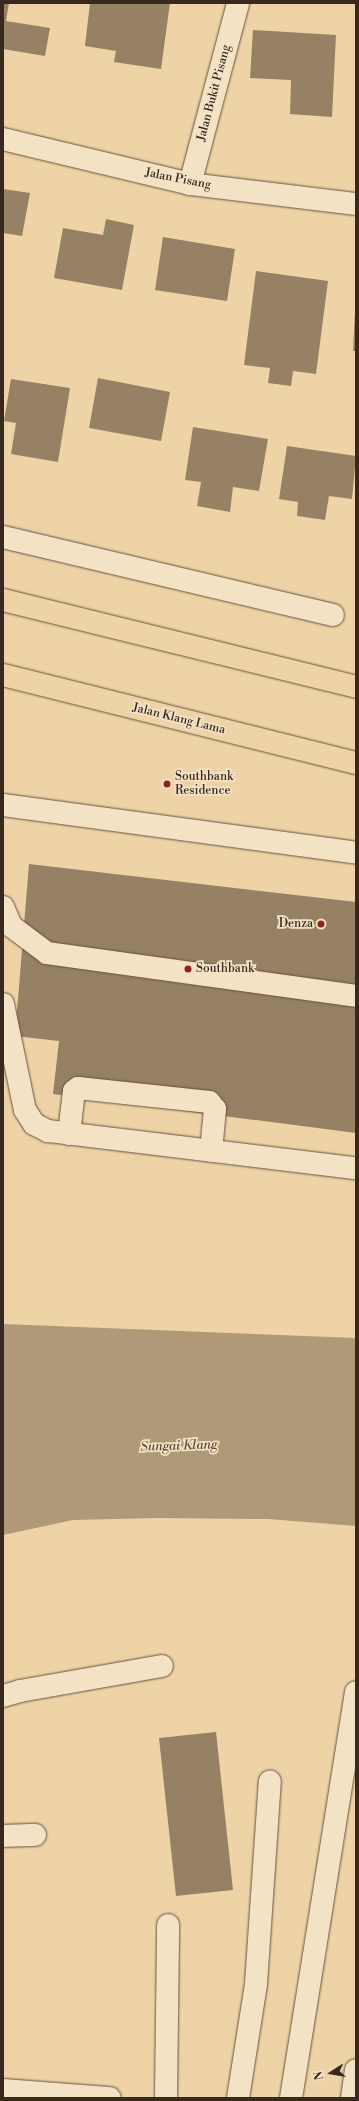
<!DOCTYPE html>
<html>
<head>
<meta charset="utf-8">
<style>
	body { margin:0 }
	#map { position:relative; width:359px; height:2101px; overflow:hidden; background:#eed3a6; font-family:"Libre Bodoni",serif }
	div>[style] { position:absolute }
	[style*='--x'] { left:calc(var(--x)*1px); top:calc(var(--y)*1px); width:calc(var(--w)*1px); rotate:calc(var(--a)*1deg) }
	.water>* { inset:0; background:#b09978 }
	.building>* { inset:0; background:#978165 }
	.roads { filter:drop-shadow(0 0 1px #665341) drop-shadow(0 0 1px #665341) }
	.minor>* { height:22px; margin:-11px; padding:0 11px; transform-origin:11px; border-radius:11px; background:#f4e2c5 }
	.major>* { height:22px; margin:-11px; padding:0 11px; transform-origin:11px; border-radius:11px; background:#eed3a6 }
	.dots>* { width:11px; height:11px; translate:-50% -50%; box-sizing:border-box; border:2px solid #f4e2c5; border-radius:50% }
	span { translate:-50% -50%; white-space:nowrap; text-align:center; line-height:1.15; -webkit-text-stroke:3.5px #f4e2c5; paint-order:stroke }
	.street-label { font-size:12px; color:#39281f }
	.poi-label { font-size:12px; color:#39281f }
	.left { translate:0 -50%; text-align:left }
	.right { translate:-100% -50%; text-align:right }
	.water-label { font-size:13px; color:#5d4a3a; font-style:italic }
	.frame { position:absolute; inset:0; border:4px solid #39281f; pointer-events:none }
	.north { position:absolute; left:311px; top:2053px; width:40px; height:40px; -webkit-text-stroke:3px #f4e2c5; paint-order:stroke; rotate:258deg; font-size:11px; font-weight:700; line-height:16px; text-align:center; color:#39281f }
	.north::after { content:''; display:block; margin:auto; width:14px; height:18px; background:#39281f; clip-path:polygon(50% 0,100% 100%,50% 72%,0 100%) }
</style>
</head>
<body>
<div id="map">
	<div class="water">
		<div style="clip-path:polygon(3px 1324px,356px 1338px,356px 1526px,268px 1519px,156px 1518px,73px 1520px,3px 1535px)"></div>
	</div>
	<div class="building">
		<div style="clip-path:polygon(3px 3px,9px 3px,6px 21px,50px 28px,45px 56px,3px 49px)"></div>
		<div style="clip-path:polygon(90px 3px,170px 3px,161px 69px,114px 62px,116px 51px,85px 46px)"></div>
		<div style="clip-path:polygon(253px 30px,336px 35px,332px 117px,290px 114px,291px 80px,250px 78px)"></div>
		<div style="clip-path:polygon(3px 189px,30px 193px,22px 236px,3px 233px)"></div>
		<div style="clip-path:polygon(106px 219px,134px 225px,122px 290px,54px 278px,63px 228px,103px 235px)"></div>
		<div style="clip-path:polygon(163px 237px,235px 249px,227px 301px,155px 290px)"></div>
		<div style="clip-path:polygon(256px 271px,328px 281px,316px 374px,293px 371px,291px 386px,268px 383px,270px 368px,244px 365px)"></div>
		<div style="clip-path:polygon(355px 311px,356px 311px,356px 351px,353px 351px)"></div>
		<div style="clip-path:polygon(98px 378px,170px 392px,161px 441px,89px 428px)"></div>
		<div style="clip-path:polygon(11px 379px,70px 388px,58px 462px,11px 454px,16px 423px,4px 421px)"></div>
		<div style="clip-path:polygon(193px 427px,268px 439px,259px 491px,233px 487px,230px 512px,197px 506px,201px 482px,185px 480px)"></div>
		<div style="clip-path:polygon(287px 446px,356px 456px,352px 499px,329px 496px,325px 520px,297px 516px,298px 502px,279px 499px)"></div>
		<div style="clip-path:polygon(29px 864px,356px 902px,356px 1133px,53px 1094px,59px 1041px,15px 1036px)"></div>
		<div style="clip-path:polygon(216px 1732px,233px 1890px,176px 1896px,159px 1738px)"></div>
	</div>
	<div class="roads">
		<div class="minor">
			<div style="--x:3;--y:139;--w:192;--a:13.5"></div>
			<div style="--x:190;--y:184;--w:167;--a:6.9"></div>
			<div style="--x:190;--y:184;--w:187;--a:-75.1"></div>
			<div style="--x:3;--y:537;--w:339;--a:13.3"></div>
			<div style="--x:3;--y:805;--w:356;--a:7.7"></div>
			<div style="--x:3;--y:907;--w:21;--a:67"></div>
			<div style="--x:11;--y:926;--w:45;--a:36.9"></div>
			<div style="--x:47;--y:953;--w:312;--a:7.9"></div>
			<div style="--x:3;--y:1004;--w:108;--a:78.3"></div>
			<div style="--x:25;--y:1110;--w:17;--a:57"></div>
			<div style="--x:34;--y:1124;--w:16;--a:27"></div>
			<div style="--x:48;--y:1131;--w:310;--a:6.9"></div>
			<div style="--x:69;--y:1134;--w:43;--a:-83.4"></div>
			<div style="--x:74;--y:1091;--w:5;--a:-37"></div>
			<div style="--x:78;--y:1088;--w:132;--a:6.1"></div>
			<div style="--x:209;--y:1102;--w:9;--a:49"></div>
			<div style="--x:215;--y:1109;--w:42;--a:95.4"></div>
			<div style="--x:3;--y:1696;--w:18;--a:-16"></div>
			<div style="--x:20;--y:1691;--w:144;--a:-10"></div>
			<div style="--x:3;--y:1836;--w:32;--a:-2"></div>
			<div style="--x:3;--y:2090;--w:107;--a:4.3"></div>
			<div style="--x:166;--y:2098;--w:173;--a:-89.3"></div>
			<div style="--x:238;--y:2098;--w:115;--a:-81"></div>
			<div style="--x:256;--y:1984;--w:203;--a:-86.1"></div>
			<div style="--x:291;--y:2098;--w:411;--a:-80.9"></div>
			<div style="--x:352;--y:2098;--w:28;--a:-82"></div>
		</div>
		<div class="major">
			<div style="--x:3;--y:600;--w:364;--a:13.8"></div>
			<div style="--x:3;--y:675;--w:364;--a:14"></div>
		</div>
	</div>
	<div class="dots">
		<div style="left:167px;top:784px;background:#8f2418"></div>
		<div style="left:321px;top:924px;background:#8f2418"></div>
		<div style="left:188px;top:969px;background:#8f2418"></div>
	</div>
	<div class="street-label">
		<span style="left:214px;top:93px;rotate:-75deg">Jalan Bukit Pisang</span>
		<span style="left:178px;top:179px;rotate:11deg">Jalan Pisang</span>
		<span style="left:179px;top:719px;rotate:14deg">Jalan Klang Lama</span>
	</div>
	<div class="poi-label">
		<span class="left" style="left:175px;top:784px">Southbank<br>Residence</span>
		<span class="right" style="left:313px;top:924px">Denza</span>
		<span class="left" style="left:196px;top:969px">Southbank</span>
	</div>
	<div class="water-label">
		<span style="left:179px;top:1446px;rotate:-2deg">Sungai Klang</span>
	</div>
	<div class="frame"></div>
	<div class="north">N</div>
</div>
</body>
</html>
